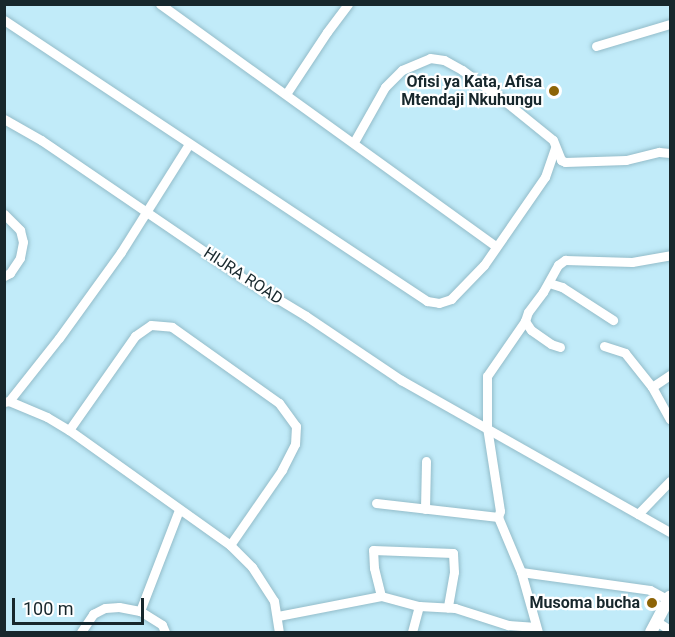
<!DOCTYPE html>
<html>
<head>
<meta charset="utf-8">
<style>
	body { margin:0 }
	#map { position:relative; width:675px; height:637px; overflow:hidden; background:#c1ebf9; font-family:Roboto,sans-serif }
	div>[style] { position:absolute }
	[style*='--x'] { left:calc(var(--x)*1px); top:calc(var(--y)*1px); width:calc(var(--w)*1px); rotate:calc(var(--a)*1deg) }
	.roads { filter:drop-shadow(0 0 2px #93bcc9) drop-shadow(0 0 2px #93bcc9) }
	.street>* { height:9px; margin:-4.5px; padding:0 4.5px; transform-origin:4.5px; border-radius:4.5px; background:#fff }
	.secondary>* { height:12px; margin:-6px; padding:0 6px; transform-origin:6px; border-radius:6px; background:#fff }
	.dots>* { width:16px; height:16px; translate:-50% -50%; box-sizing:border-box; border:3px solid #fff; border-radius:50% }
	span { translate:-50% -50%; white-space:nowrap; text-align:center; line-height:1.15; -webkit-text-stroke:4.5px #fff; paint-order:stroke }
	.poi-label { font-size:16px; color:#17272c; font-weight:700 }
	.right { translate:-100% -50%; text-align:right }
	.street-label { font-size:16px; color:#17272c }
	.frame { position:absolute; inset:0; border:6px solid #17272c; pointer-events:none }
	.scale { position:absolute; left:12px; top:598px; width:132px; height:27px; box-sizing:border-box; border:3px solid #17272c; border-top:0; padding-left:8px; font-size:18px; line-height:21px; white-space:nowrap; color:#17272c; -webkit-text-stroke:4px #fff; paint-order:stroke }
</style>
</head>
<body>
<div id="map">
	<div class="roads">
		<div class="street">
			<div style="--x:160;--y:4;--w:413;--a:35.8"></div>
			<div style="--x:4;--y:20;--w:508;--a:33.6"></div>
			<div style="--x:427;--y:301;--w:12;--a:9"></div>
			<div style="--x:439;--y:303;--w:13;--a:-18"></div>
			<div style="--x:451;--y:299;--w:47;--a:-45.9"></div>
			<div style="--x:484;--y:265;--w:107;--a:-55.3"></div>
			<div style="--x:545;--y:177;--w:31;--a:-71"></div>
			<div style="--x:596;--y:46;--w:77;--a:-16.6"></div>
			<div style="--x:286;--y:94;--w:74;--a:-56.5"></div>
			<div style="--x:327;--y:32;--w:35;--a:-53"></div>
			<div style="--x:4;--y:119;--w:43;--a:29.6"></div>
			<div style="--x:41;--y:140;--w:241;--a:34.3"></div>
			<div style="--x:240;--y:276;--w:77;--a:31.2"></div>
			<div style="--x:306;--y:316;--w:115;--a:34"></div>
			<div style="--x:401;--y:380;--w:309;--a:29.5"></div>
			<div style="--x:354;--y:142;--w:63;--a:-60.6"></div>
			<div style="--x:385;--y:87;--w:24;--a:-45"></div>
			<div style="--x:402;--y:70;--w:30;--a:-23"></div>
			<div style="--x:430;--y:58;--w:14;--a:8"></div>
			<div style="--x:444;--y:60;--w:21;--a:29"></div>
			<div style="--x:462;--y:70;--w:54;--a:36"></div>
			<div style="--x:506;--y:102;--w:60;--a:39"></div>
			<div style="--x:553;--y:140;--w:22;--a:68"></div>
			<div style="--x:561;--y:160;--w:4;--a:27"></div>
			<div style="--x:565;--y:162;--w:61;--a:-1.9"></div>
			<div style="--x:626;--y:160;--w:34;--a:-14"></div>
			<div style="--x:659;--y:152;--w:11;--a:5"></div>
			<div style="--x:4;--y:214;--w:23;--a:45"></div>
			<div style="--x:20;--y:230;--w:12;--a:76"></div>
			<div style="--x:23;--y:242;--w:16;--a:101"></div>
			<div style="--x:20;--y:258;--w:18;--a:124"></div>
			<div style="--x:10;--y:273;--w:7;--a:153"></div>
			<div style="--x:549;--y:283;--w:14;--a:17"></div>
			<div style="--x:562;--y:287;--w:61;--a:32.9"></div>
			<div style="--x:525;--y:321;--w:67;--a:124.6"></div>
			<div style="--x:487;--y:376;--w:51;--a:90"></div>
			<div style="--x:487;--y:427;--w:85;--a:81.2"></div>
			<div style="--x:500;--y:511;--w:6;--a:108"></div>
			<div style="--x:498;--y:517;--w:60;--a:67.3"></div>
			<div style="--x:521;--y:572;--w:62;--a:74.2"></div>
			<div style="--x:604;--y:346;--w:22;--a:18"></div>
			<div style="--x:625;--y:353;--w:43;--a:51.5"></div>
			<div style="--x:652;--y:387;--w:37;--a:61"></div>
			<div style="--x:560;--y:347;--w:9;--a:-162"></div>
			<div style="--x:551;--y:344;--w:24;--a:-145"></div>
			<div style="--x:531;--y:330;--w:11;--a:-124"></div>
			<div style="--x:525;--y:321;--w:9;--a:-72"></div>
			<div style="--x:528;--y:312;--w:25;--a:-53"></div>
			<div style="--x:543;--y:292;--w:31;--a:-61"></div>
			<div style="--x:558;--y:265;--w:9;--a:-36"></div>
			<div style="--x:565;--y:260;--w:67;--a:1.7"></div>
			<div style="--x:632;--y:262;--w:39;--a:-10"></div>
			<div style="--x:652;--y:387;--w:22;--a:-34"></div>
			<div style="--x:9;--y:401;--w:80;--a:-51.6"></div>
			<div style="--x:59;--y:338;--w:106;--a:-54.2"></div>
			<div style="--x:121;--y:252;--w:128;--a:-57.8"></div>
			<div style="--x:4;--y:402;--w:5;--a:-11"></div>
			<div style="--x:9;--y:401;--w:41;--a:22.8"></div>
			<div style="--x:47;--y:417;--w:26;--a:31"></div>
			<div style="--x:69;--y:430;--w:198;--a:35.5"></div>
			<div style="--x:230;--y:545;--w:31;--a:45"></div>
			<div style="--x:252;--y:567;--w:40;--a:57.1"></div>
			<div style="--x:274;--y:601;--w:31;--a:81"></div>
			<div style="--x:69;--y:430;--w:115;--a:-54.9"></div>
			<div style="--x:135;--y:336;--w:19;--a:-35"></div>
			<div style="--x:151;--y:325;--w:21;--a:5"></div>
			<div style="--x:172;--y:327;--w:131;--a:35.4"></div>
			<div style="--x:279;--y:403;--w:29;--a:54"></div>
			<div style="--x:296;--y:426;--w:18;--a:93"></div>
			<div style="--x:295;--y:444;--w:29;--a:117"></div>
			<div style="--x:282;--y:470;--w:91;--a:124.7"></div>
			<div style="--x:376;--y:503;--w:123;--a:6.5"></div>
			<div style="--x:425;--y:509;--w:48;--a:-88.8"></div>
			<div style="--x:638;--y:514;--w:46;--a:-45.9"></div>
			<div style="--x:521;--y:572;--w:130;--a:7.9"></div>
			<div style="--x:650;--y:590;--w:21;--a:28"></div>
			<div style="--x:381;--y:596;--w:29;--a:-104"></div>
			<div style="--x:374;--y:568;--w:18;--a:-93"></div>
			<div style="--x:373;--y:550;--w:80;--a:2.1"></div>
			<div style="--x:453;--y:553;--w:19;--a:87"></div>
			<div style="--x:454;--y:572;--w:36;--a:100"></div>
			<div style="--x:140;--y:611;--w:108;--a:-68.9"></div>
			<div style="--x:278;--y:616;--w:105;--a:-11"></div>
			<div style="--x:381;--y:596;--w:39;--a:15"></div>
			<div style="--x:419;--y:606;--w:36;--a:3"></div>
			<div style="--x:455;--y:608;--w:56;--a:17.8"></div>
			<div style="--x:508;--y:625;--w:28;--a:4"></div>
			<div style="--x:656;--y:621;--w:17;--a:33"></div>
			<div style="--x:81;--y:632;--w:22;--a:-56"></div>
			<div style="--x:93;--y:614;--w:13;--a:-27"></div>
			<div style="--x:105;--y:608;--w:14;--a:-4"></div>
			<div style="--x:119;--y:607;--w:21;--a:11"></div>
			<div style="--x:140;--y:611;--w:26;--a:32"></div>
			<div style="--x:162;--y:625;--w:8;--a:67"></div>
			<div style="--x:412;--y:632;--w:27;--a:-75"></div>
		</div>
		<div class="secondary">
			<div style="--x:651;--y:632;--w:40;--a:-62"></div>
		</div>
	</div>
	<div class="dots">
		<div style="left:554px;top:91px;background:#8d6407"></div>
		<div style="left:652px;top:603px;background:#8d6407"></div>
	</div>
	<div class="poi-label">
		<span class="right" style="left:542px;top:91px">Ofisi ya Kata, Afisa<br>Mtendaji Nkuhungu</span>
		<span class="right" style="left:640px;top:603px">Musoma bucha</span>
	</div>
	<div class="street-label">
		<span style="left:243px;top:276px;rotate:33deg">HIJRA ROAD</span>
	</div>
	<div class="frame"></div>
	<div class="scale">100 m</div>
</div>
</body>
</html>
